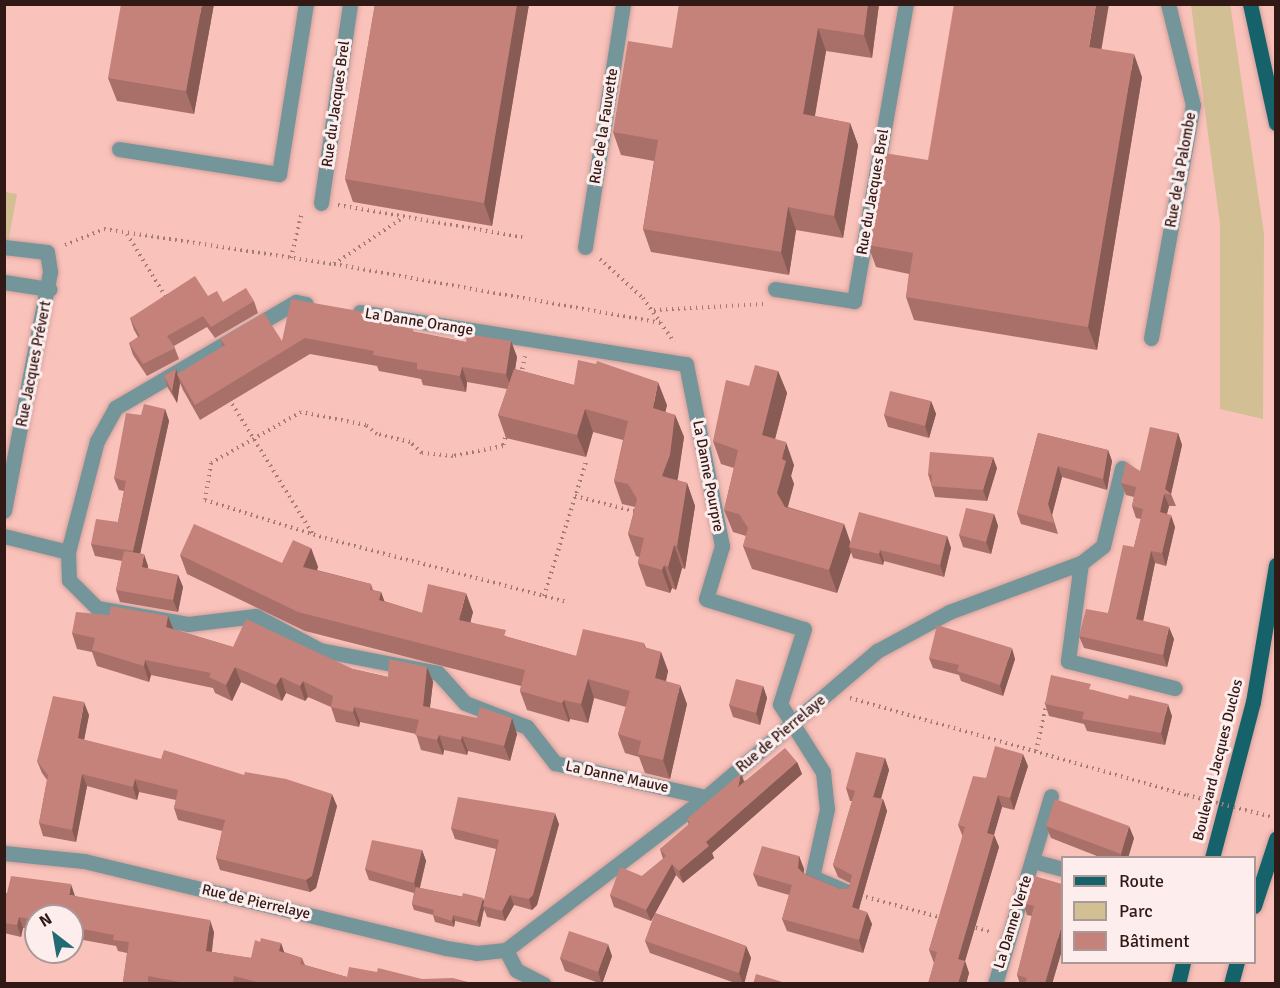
<!DOCTYPE html>
<html>
<head>
<meta charset="utf-8">
<style>
	body { margin:0 }
	#map { position:relative; width:1280px; height:988px; overflow:hidden; background:#f9c2bb; font-family:Signika,sans-serif }
	div>[style] { position:absolute }
	[style*='--x'] { left:calc(var(--x)*1px); top:calc(var(--y)*1px); width:calc(var(--w)*1px); rotate:calc(var(--a)*1deg) }
	.green>* { inset:0; background:#d3bf94 }
	.path>* { height:4px; margin-top:-2px; transform-origin:0; background:repeating-linear-gradient(90deg,#a47a75 0 1.5px,transparent 0 6px) }
	.roads { filter:drop-shadow(0 0 2px #d1a09a) drop-shadow(0 0 2px #d1a09a) }
	.minor>* { height:15px; margin:-7.5px; padding:0 7.5px; transform-origin:7.5px; border-radius:7.5px; background:#74959a }
	.major>* { height:15px; margin:-7.5px; padding:0 7.5px; transform-origin:7.5px; border-radius:7.5px; background:#16626b }
	.path-bridge>* { height:4px; margin-top:-2px; transform-origin:0; background:repeating-linear-gradient(90deg,#a47a75 0 1.5px,transparent 0 6px) }
	.wall>* { inset:0; background:#a97069 }
	.shaded-wall>* { inset:0; background:#895b55 }
	.building>* { inset:0; background:#c4827a }
	span { translate:-50% -50%; white-space:nowrap; text-align:center; line-height:1.15; -webkit-text-stroke:6px #fdeeed; paint-order:stroke }
	.street-label { font-size:15px; color:#311916 }
	.frame { position:absolute; inset:0; border:6px solid #311916; pointer-events:none }
	.legend { position:absolute; left:1061px; top:856px; width:195px; height:108px; box-sizing:border-box; background:#fdeeed; border:2px solid #ab9997; margin:0; padding:8px 10px; list-style:none; font-size:18px; color:#311916 }
	.legend li { display:flex; align-items:center; gap:12px; height:30px }
	.legend b { width:30px; border:2px solid #ab9997 }
	.north { position:absolute; left:24px; top:904px; width:60px; height:60px; box-sizing:border-box; background:#fdeeed; border:2px solid #ab9997; border-radius:50%; rotate:329deg; font-size:16px; font-weight:700; line-height:24px; text-align:center; color:#311916 }
	.north::after { content:''; display:block; margin:auto; width:21px; height:27px; background:#216b74; clip-path:polygon(50% 0,100% 100%,50% 72%,0 100%) }
</style>
</head>
<body>
<div id="map">
	<div class="green">
		<div style="clip-path:polygon(1191px 5px,1230px 5px,1231px 10px,1264px 234px,1263px 419px,1220px 409px,1220px 224px)"></div>
		<div style="clip-path:polygon(5px 192px,17px 194px,5px 260px)"></div>
	</div>
	<div class="path">
		<div style="--x:338;--y:205;--w:187;--a:9.9"></div>
		<div style="--x:127;--y:234;--w:76;--a:58.4"></div>
		<div style="--x:65;--y:245;--w:42;--a:-22.3"></div>
		<div style="--x:104;--y:229;--w:233;--a:8.7"></div>
		<div style="--x:334;--y:264;--w:84;--a:-33.9"></div>
		<div style="--x:291;--y:258;--w:47;--a:-76.6"></div>
		<div style="--x:600;--y:259;--w:58;--a:42.2"></div>
		<div style="--x:643;--y:298;--w:54;--a:54.8"></div>
		<div style="--x:334;--y:264;--w:333;--a:10.2"></div>
		<div style="--x:654;--y:310;--w:110;--a:-3.1"></div>
		<div style="--x:521;--y:375;--w:19;--a:-78"></div>
		<div style="--x:229;--y:399;--w:158;--a:58.2"></div>
		<div style="--x:507;--y:432;--w:15;--a:106"></div>
		<div style="--x:503;--y:446;--w:51;--a:168.7"></div>
		<div style="--x:453;--y:456;--w:31;--a:-174"></div>
		<div style="--x:422;--y:453;--w:16;--a:-137"></div>
		<div style="--x:410;--y:442;--w:34;--a:-166"></div>
		<div style="--x:377;--y:434;--w:14;--a:-141"></div>
		<div style="--x:366;--y:425;--w:66;--a:-168.7"></div>
		<div style="--x:301;--y:412;--w:103;--a:150.5"></div>
		<div style="--x:211;--y:463;--w:37;--a:99"></div>
		<div style="--x:205;--y:500;--w:126;--a:17.6"></div>
		<div style="--x:325;--y:538;--w:250;--a:14.8"></div>
		<div style="--x:575;--y:496;--w:64;--a:14.5"></div>
		<div style="--x:544;--y:596;--w:140;--a:-72.6"></div>
		<div style="--x:850;--y:698;--w:351;--a:16.1"></div>
		<div style="--x:1036;--y:751;--w:50;--a:-77.3"></div>
		<div style="--x:866;--y:897;--w:79;--a:15.4"></div>
		<div style="--x:970;--y:926;--w:22;--a:16"></div>
	</div>
	<div class="roads">
		<div class="minor">
			<div style="--x:119;--y:149;--w:162;--a:8.9"></div>
			<div style="--x:279;--y:174;--w:172;--a:-81"></div>
			<div style="--x:321;--y:203;--w:201;--a:-81.7"></div>
			<div style="--x:4;--y:247;--w:43;--a:6.6"></div>
			<div style="--x:47;--y:252;--w:20;--a:81"></div>
			<div style="--x:50;--y:272;--w:243;--a:100.9"></div>
			<div style="--x:585;--y:247;--w:246;--a:-81.1"></div>
			<div style="--x:4;--y:282;--w:46;--a:8.8"></div>
			<div style="--x:775;--y:289;--w:80;--a:8.6"></div>
			<div style="--x:854;--y:301;--w:302;--a:-80.1"></div>
			<div style="--x:360;--y:312;--w:330;--a:9.1"></div>
			<div style="--x:686;--y:364;--w:186;--a:78.8"></div>
			<div style="--x:722;--y:546;--w:55;--a:106.8"></div>
			<div style="--x:706;--y:599;--w:102;--a:17"></div>
			<div style="--x:804;--y:629;--w:79;--a:107.7"></div>
			<div style="--x:780;--y:704;--w:80;--a:57.7"></div>
			<div style="--x:823;--y:772;--w:37;--a:84"></div>
			<div style="--x:827;--y:809;--w:70;--a:102.4"></div>
			<div style="--x:812;--y:877;--w:39;--a:23"></div>
			<div style="--x:1151;--y:338;--w:237;--a:-79.8"></div>
			<div style="--x:1193;--y:105;--w:104;--a:-103.9"></div>
			<div style="--x:1122;--y:468;--w:80;--a:103.7"></div>
			<div style="--x:1103;--y:546;--w:28;--a:142"></div>
			<div style="--x:1081;--y:563;--w:99;--a:97.6"></div>
			<div style="--x:1068;--y:661;--w:110;--a:14.2"></div>
			<div style="--x:4;--y:536;--w:66;--a:14"></div>
			<div style="--x:68;--y:552;--w:28;--a:88"></div>
			<div style="--x:69;--y:580;--w:40;--a:45"></div>
			<div style="--x:97;--y:608;--w:92;--a:10"></div>
			<div style="--x:188;--y:624;--w:68;--a:-6.7"></div>
			<div style="--x:256;--y:616;--w:72;--a:28"></div>
			<div style="--x:320;--y:650;--w:120;--a:11"></div>
			<div style="--x:438;--y:673;--w:40;--a:48"></div>
			<div style="--x:465;--y:703;--w:66;--a:21.2"></div>
			<div style="--x:527;--y:727;--w:46;--a:52.1"></div>
			<div style="--x:555;--y:763;--w:155;--a:12.7"></div>
			<div style="--x:68;--y:552;--w:115;--a:-75.4"></div>
			<div style="--x:97;--y:441;--w:38;--a:-61"></div>
			<div style="--x:115;--y:408;--w:210;--a:-30.4"></div>
			<div style="--x:296;--y:302;--w:10;--a:11"></div>
			<div style="--x:4;--y:853;--w:80;--a:5.7"></div>
			<div style="--x:84;--y:861;--w:372;--a:13.5"></div>
			<div style="--x:446;--y:948;--w:30;--a:9"></div>
			<div style="--x:476;--y:953;--w:30;--a:-6"></div>
			<div style="--x:506;--y:950;--w:22;--a:63"></div>
			<div style="--x:516;--y:970;--w:31;--a:27"></div>
			<div style="--x:1033;--y:861;--w:30;--a:15"></div>
			<div style="--x:506;--y:950;--w:252;--a:-37.4"></div>
			<div style="--x:706;--y:797;--w:225;--a:-40.5"></div>
			<div style="--x:877;--y:651;--w:82;--a:-28.4"></div>
			<div style="--x:949;--y:612;--w:141;--a:-20.4"></div>
			<div style="--x:995;--y:984;--w:196;--a:-73.4"></div>
		</div>
		<div class="major">
			<div style="--x:1250;--y:4;--w:122;--a:77.7"></div>
			<div style="--x:1212;--y:858;--w:161;--a:-75.3"></div>
			<div style="--x:1253;--y:702;--w:139;--a:-80.5"></div>
			<div style="--x:1254;--y:906;--w:71;--a:-71.8"></div>
			<div style="--x:1178;--y:984;--w:23;--a:-77"></div>
			<div style="--x:1231;--y:984;--w:23;--a:-75"></div>
		</div>
	</div>
	<div class="path-bridge">
		<div style="--x:1187;--y:795;--w:92;--a:14.5"></div>
	</div>
	<div class="wall">
		<div style="clip-path:polygon(214px 4px,194px 114px,117px 101px,108px 78px)"></div>
		<div style="clip-path:polygon(375px 4px,529px 4px,492px 226px,353px 202px,345px 179px)"></div>
		<div style="clip-path:polygon(879px 4px,872px 58px,826px 51px,815px 116px,850px 123px,858px 145px,843px 238px,796px 230px,789px 275px,651px 252px,643px 229px,654px 161px,621px 155px,613px 132px,672px 48px)"></div>
		<div style="clip-path:polygon(1101px 49px,1142px 77px,1097px 350px,914px 320px,906px 297px,909px 274px,876px 267px,868px 245px,928px 160px)"></div>
		<div style="clip-path:polygon(208px 296px,223px 302px,254px 301px,258px 313px,215px 338px,207px 327px,174px 346px,179px 359px,147px 376px,133px 355px,129px 343px,138px 337px,134px 330px,130px 318px)"></div>
		<div style="clip-path:polygon(383px 321px,415px 332px,466px 342px,511px 341px,517px 357px,515px 369px,574px 385px,667px 405px,665px 412px,675px 415px,684px 437px,677px 480px,687px 483px,695px 506px,685px 569px,682px 568px,676px 590px,672px 588px,670px 593px,646px 586px,638px 563px,639px 557px,636px 556px,628px 534px,635px 507px,622px 504px,614px 481px,623px 440px,593px 432px,586px 457px,506px 438px,498px 415px,507px 389px,467px 382px,466px 392px,423px 385px,421px 379px,379px 371px,377px 366px,310px 354px,200px 420px,183px 390px,180px 383px,177px 403px,168px 388px,164px 376px,176px 369px,178px 374px,223px 347px,220px 339px,282px 341px)"></div>
		<div style="clip-path:polygon(778px 371px,787px 393px,775px 439px,794px 465px,791px 476px,794px 484px,788px 507px,844px 524px,850px 542px,947px 536px,951px 548px,944px 577px,884px 561px,883px 565px,853px 558px,851px 552px,837px 593px,752px 569px,743px 546px,746px 536px,733px 532px,724px 510px,734px 468px,721px 464px,713px 441px,749px 386px)"></div>
		<div style="clip-path:polygon(931px 401px,936px 414px,929px 438px,888px 427px,884px 415px)"></div>
		<div style="clip-path:polygon(165px 409px,169px 421px,140px 553px,148px 566px,148px 569px,178px 575px,183px 587px,178px 612px,120px 602px,116px 590px,122px 561px,95px 556px,91px 544px,118px 522px,124px 491px,119px 490px,114px 478px,141px 415px)"></div>
		<div style="clip-path:polygon(1038px 433px,1108px 450px,1112px 461px,1107px 490px,1062px 477px,1052px 515px,1058px 534px,1021px 524px,1017px 513px)"></div>
		<div style="clip-path:polygon(1178px 433px,1182px 445px,1171px 494px,1176px 506px,1169px 506px,1167px 514px,1175px 527px,1166px 566px,1155px 563px,1143px 621px,1174px 639px,1167px 667px,1084px 648px,1079px 636px,1108px 613px,1134px 547px,1141px 519px,1136px 518px,1132px 506px,1134px 497px,1126px 495px,1121px 483px,1140px 471px)"></div>
		<div style="clip-path:polygon(997px 468px,987px 501px,935px 497px,928px 474px)"></div>
		<div style="clip-path:polygon(994px 514px,998px 526px,991px 554px,963px 547px,959px 535px)"></div>
		<div style="clip-path:polygon(311px 548px,318px 567px,317px 570px,371px 584px,373px 590px,381px 592px,384px 601px,422px 613px,473px 612px,470px 622px,508px 637px,576px 656px,644px 643px,646px 648px,661px 652px,668px 671px,666px 681px,687px 704px,670px 779px,645px 773px,639px 757px,625px 753px,618px 734px,626px 707px,594px 698px,588px 723px,570px 719px,569px 722px,527px 710px,520px 691px,521px 686px,305px 631px,187px 574px,180px 555px,282px 563px)"></div>
		<div style="clip-path:polygon(168px 616px,173px 629px,233px 647px,353px 669px,388px 677px,427px 667px,433px 682px,430px 708px,517px 734px,510px 761px,468px 751px,467px 755px,444px 750px,443px 755px,421px 750px,416px 734px,360px 722px,359px 727px,336px 722px,331px 707px,308px 697px,305px 701px,286px 693px,282px 701px,241px 682px,232px 701px,215px 693px,213px 688px,151px 675px,149px 682px,97px 666px,92px 652px,77px 649px,72px 633px)"></div>
		<div style="clip-path:polygon(929px 658px,1015px 659px,1003px 696px,961px 681px,959px 675px,933px 668px)"></div>
		<div style="clip-path:polygon(763px 686px,767px 698px,760px 725px,733px 717px,729px 705px)"></div>
		<div style="clip-path:polygon(1093px 690px,1172px 716px,1165px 745px,1087px 731px,1084px 724px,1049px 716px,1045px 704px)"></div>
		<div style="clip-path:polygon(89px 715px,84px 740px,337px 806px,316px 888px,310px 892px,220px 870px,216px 858px,222px 831px,178px 820px,174px 808px,176px 800px,139px 792px,137px 800px,87px 786px,76px 842px,43px 836px,39px 823px,47px 780px,42px 773px,37px 761px)"></div>
		<div style="clip-path:polygon(885px 758px,889px 770px,881px 799px,883px 799px,887px 811px,859px 909px,872px 924px,863px 953px,787px 931px,782px 919px,789px 895px,758px 886px,753px 874px,799px 856px,804px 869px,803px 873px,840px 889px,849px 888px,850px 883px,838px 877px,833px 865px,852px 801px,850px 801px,846px 788px)"></div>
		<div style="clip-path:polygon(797px 762px,802px 774px,712px 853px,714px 858px,683px 883px,676px 875px,655px 913px,746px 946px,751px 958px,744px 984px,738px 984px,650px 953px,645px 941px,655px 914px,651px 921px,614px 907px,610px 895px,642px 876px,663px 859px,660px 849px,689px 825px,687px 819px,744px 781px)"></div>
		<div style="clip-path:polygon(1028px 766px,1014px 810px,1002px 807px,994px 835px,999px 847px,965px 961px,969px 973px,966px 984px,928px 984px,934px 963px,929px 950px,963px 837px,958px 825px,986px 778px)"></div>
		<div style="clip-path:polygon(559px 824px,537px 905px,532px 910px,514px 905px,505px 921px,487px 917px,484px 909px,480px 927px,455px 921px,454px 927px,435px 922px,433px 915px,414px 910px,412px 904px,414px 893px,369px 880px,365px 869px,422px 850px,426px 861px,420px 888px,484px 901px,496px 849px,455px 839px,451px 828px)"></div>
		<div style="clip-path:polygon(1046px 826px,1134px 838px,1128px 858px,1102px 858px,1051px 838px)"></div>
		<div style="clip-path:polygon(1031px 875px,1062px 950px,1052px 984px,1020px 984px,1017px 975px,1032px 916px,1027px 915px,1023px 903px)"></div>
		<div style="clip-path:polygon(4px 893px,75px 896px,214px 932px,212px 952px,251px 958px,260px 942px,281px 943px,284px 952px,302px 958px,305px 965px,347px 977px,422px 979px,475px 984px,123px 984px,123px 982px,127px 953px,118px 951px,116px 946px,72px 938px,72px 916px,36px 916px,36px 931px,23px 928px,21px 937px,4px 933px)"></div>
		<div style="clip-path:polygon(612px 956px,602px 984px,565px 971px,560px 958px)"></div>
	</div>
	<div class="shaded-wall">
		<div style="clip-path:polygon(202px 4px,214px 4px,194px 114px,186px 91px)"></div>
		<div style="clip-path:polygon(517px 4px,529px 4px,492px 226px,484px 203px)"></div>
		<div style="clip-path:polygon(868px 4px,879px 4px,872px 58px,864px 35px)"></div>
		<div style="clip-path:polygon(1096px 4px,1109px 4px,1098px 70px,1089px 47px)"></div>
		<div style="clip-path:polygon(818px 28px,826px 51px,811px 137px,803px 114px)"></div>
		<div style="clip-path:polygon(1134px 54px,1142px 77px,1097px 350px,1088px 327px)"></div>
		<div style="clip-path:polygon(850px 123px,858px 145px,843px 238px,834px 216px)"></div>
		<div style="clip-path:polygon(788px 207px,796px 230px,789px 275px,781px 252px)"></div>
		<div style="clip-path:polygon(511px 341px,517px 357px,512px 390px,506px 374px)"></div>
		<div style="clip-path:polygon(462px 367px,467px 382px,466px 392px,460px 376px)"></div>
		<div style="clip-path:polygon(176px 369px,180px 383px,177px 403px,172px 391px)"></div>
		<div style="clip-path:polygon(778px 371px,787px 393px,770px 458px,762px 435px)"></div>
		<div style="clip-path:polygon(658px 382px,667px 405px,661px 431px,653px 408px)"></div>
		<div style="clip-path:polygon(931px 401px,936px 414px,929px 438px,925px 426px)"></div>
		<div style="clip-path:polygon(165px 409px,169px 421px,138px 564px,133px 551px)"></div>
		<div style="clip-path:polygon(585px 409px,593px 432px,586px 457px,577px 435px)"></div>
		<div style="clip-path:polygon(675px 415px,684px 437px,678px 478px,670px 499px,662px 476px)"></div>
		<div style="clip-path:polygon(1178px 433px,1182px 445px,1171px 494px,1165px 489px)"></div>
		<div style="clip-path:polygon(786px 442px,794px 465px,791px 476px,794px 484px,785px 516px,777px 493px,782px 459px)"></div>
		<div style="clip-path:polygon(1108px 450px,1112px 461px,1107px 490px,1103px 479px)"></div>
		<div style="clip-path:polygon(993px 457px,997px 468px,987px 501px,983px 490px)"></div>
		<div style="clip-path:polygon(1058px 466px,1062px 477px,1052px 515px,1058px 534px,1048px 504px)"></div>
		<div style="clip-path:polygon(687px 483px,695px 506px,685px 569px,677px 546px)"></div>
		<div style="clip-path:polygon(1164px 494px,1169px 506px,1164px 524px,1160px 512px)"></div>
		<div style="clip-path:polygon(994px 514px,998px 526px,991px 554px,986px 542px)"></div>
		<div style="clip-path:polygon(1171px 515px,1175px 527px,1166px 566px,1162px 553px)"></div>
		<div style="clip-path:polygon(844px 524px,852px 547px,849px 547px,851px 552px,837px 593px,829px 570px)"></div>
		<div style="clip-path:polygon(947px 536px,951px 548px,944px 577px,940px 565px)"></div>
		<div style="clip-path:polygon(674px 545px,682px 568px,676px 590px,668px 567px)"></div>
		<div style="clip-path:polygon(311px 548px,318px 567px,310px 586px,303px 567px)"></div>
		<div style="clip-path:polygon(880px 550px,884px 561px,883px 565px,879px 554px)"></div>
		<div style="clip-path:polygon(1151px 551px,1155px 563px,1141px 631px,1136px 619px)"></div>
		<div style="clip-path:polygon(144px 554px,148px 566px,146px 579px,142px 567px)"></div>
		<div style="clip-path:polygon(664px 565px,672px 588px,670px 593px,662px 570px)"></div>
		<div style="clip-path:polygon(178px 575px,183px 587px,178px 612px,173px 600px)"></div>
		<div style="clip-path:polygon(381px 592px,388px 611px,379px 600px)"></div>
		<div style="clip-path:polygon(466px 593px,473px 612px,466px 639px,459px 620px)"></div>
		<div style="clip-path:polygon(168px 616px,174px 631px,166px 627px)"></div>
		<div style="clip-path:polygon(1169px 627px,1174px 639px,1167px 667px,1163px 655px)"></div>
		<div style="clip-path:polygon(1012px 648px,1015px 659px,1003px 696px,1000px 685px)"></div>
		<div style="clip-path:polygon(661px 652px,668px 671px,662px 697px,655px 678px)"></div>
		<div style="clip-path:polygon(145px 660px,151px 675px,149px 682px,144px 666px)"></div>
		<div style="clip-path:polygon(235px 667px,241px 682px,232px 701px,226px 685px)"></div>
		<div style="clip-path:polygon(427px 667px,433px 682px,428px 722px,423px 706px)"></div>
		<div style="clip-path:polygon(281px 677px,286px 693px,282px 701px,276px 685px)"></div>
		<div style="clip-path:polygon(588px 679px,594px 698px,588px 723px,581px 704px)"></div>
		<div style="clip-path:polygon(303px 681px,308px 697px,305px 701px,300px 686px)"></div>
		<div style="clip-path:polygon(680px 685px,687px 704px,670px 779px,663px 760px)"></div>
		<div style="clip-path:polygon(763px 686px,767px 698px,760px 725px,756px 713px)"></div>
		<div style="clip-path:polygon(564px 700px,570px 719px,569px 722px,562px 703px)"></div>
		<div style="clip-path:polygon(84px 702px,89px 715px,82px 750px,78px 738px)"></div>
		<div style="clip-path:polygon(1168px 704px,1172px 716px,1165px 745px,1161px 733px)"></div>
		<div style="clip-path:polygon(354px 707px,360px 722px,359px 727px,353px 712px)"></div>
		<div style="clip-path:polygon(512px 718px,517px 734px,510px 761px,504px 746px)"></div>
		<div style="clip-path:polygon(439px 735px,444px 750px,443px 755px,437px 740px)"></div>
		<div style="clip-path:polygon(462px 736px,468px 751px,467px 755px,461px 740px)"></div>
		<div style="clip-path:polygon(1023px 754px,1028px 766px,1014px 810px,1010px 798px)"></div>
		<div style="clip-path:polygon(885px 758px,889px 770px,878px 809px,873px 797px)"></div>
		<div style="clip-path:polygon(797px 762px,802px 774px,712px 853px,714px 858px,683px 883px,679px 871px,706px 842px)"></div>
		<div style="clip-path:polygon(741px 773px,745px 784px,738px 787px)"></div>
		<div style="clip-path:polygon(82px 774px,87px 786px,76px 842px,72px 830px)"></div>
		<div style="clip-path:polygon(135px 779px,139px 792px,137px 800px,133px 787px)"></div>
		<div style="clip-path:polygon(332px 794px,337px 806px,316px 888px,310px 892px,306px 880px)"></div>
		<div style="clip-path:polygon(998px 795px,1002px 807px,991px 845px,987px 833px)"></div>
		<div style="clip-path:polygon(883px 799px,887px 811px,856px 919px,852px 907px)"></div>
		<div style="clip-path:polygon(555px 813px,559px 824px,537px 905px,532px 910px,529px 899px)"></div>
		<div style="clip-path:polygon(1129px 826px,1134px 838px,1128px 858px,1122px 858px,1121px 854px)"></div>
		<div style="clip-path:polygon(994px 835px,999px 847px,965px 961px,969px 973px,966px 984px,958px 984px,958px 959px)"></div>
		<div style="clip-path:polygon(422px 850px,426px 861px,418px 894px,414px 883px)"></div>
		<div style="clip-path:polygon(799px 856px,804px 869px,803px 880px,798px 868px)"></div>
		<div style="clip-path:polygon(672px 864px,676px 875px,651px 921px,646px 910px)"></div>
		<div style="clip-path:polygon(71px 884px,75px 896px,69px 895px)"></div>
		<div style="clip-path:polygon(510px 895px,514px 905px,505px 921px,502px 911px)"></div>
		<div style="clip-path:polygon(483px 898px,485px 904px,483px 906px,484px 909px,480px 927px,477px 921px)"></div>
		<div style="clip-path:polygon(867px 912px,872px 924px,863px 953px,859px 940px)"></div>
		<div style="clip-path:polygon(453px 915px,455px 921px,454px 927px,452px 921px)"></div>
		<div style="clip-path:polygon(19px 917px,23px 928px,21px 937px,17px 925px)"></div>
		<div style="clip-path:polygon(210px 920px,214px 932px,210px 963px,206px 951px)"></div>
		<div style="clip-path:polygon(1062px 924px,1062px 950px,1052px 984px,1045px 984px)"></div>
		<div style="clip-path:polygon(281px 943px,285px 955px,279px 951px)"></div>
		<div style="clip-path:polygon(608px 944px,612px 956px,602px 984px,598px 972px)"></div>
		<div style="clip-path:polygon(746px 946px,751px 958px,744px 984px,743px 984px,739px 973px)"></div>
	</div>
	<div class="building">
		<div style="clip-path:polygon(121px 4px,202px 4px,186px 91px,108px 78px)"></div>
		<div style="clip-path:polygon(375px 4px,517px 4px,484px 203px,345px 179px)"></div>
		<div style="clip-path:polygon(679px 4px,868px 4px,864px 35px,818px 28px,803px 114px,850px 123px,834px 216px,788px 207px,781px 252px,643px 229px,658px 140px,613px 132px,628px 41px,672px 48px)"></div>
		<div style="clip-path:polygon(954px 4px,1096px 4px,1089px 47px,1134px 54px,1088px 327px,906px 297px,913px 253px,868px 245px,884px 153px,928px 160px)"></div>
		<div style="clip-path:polygon(195px 276px,208px 296px,217px 291px,223px 302px,246px 288px,254px 301px,211px 327px,203px 316px,167px 336px,175px 348px,143px 364px,129px 343px,140px 336px,130px 318px)"></div>
		<div style="clip-path:polygon(291px 299px,381px 315px,380px 321px,413px 326px,413px 332px,466px 342px,467px 334px,511px 341px,506px 374px,462px 367px,460px 376px,417px 369px,417px 363px,373px 355px,374px 351px,305px 338px,195px 405px,177px 374px,225px 345px,220px 339px,264px 313px,282px 341px)"></div>
		<div style="clip-path:polygon(578px 360px,596px 364px,597px 361px,658px 382px,653px 408px,675px 415px,670px 455px,662px 476px,687px 483px,677px 546px,674px 545px,668px 567px,664px 565px,662px 570px,638px 563px,644px 538px,628px 534px,637px 499px,628px 484px,614px 481px,628px 421px,585px 409px,577px 435px,498px 415px,514px 369px,574px 385px)"></div>
		<div style="clip-path:polygon(755px 365px,778px 371px,762px 435px,786px 442px,782px 459px,786px 461px,777px 493px,785px 507px,844px 524px,829px 570px,743px 546px,748px 528px,739px 514px,724px 510px,738px 450px,713px 441px,726px 380px,749px 386px)"></div>
		<div style="clip-path:polygon(176px 369px,172px 391px,164px 376px)"></div>
		<div style="clip-path:polygon(890px 391px,931px 401px,925px 426px,884px 415px)"></div>
		<div style="clip-path:polygon(144px 404px,165px 409px,133px 551px,91px 544px,96px 519px,118px 522px,126px 481px,114px 478px,126px 413px,141px 415px)"></div>
		<div style="clip-path:polygon(1150px 427px,1178px 433px,1165px 489px,1171px 494px,1164px 494px,1160px 512px,1171px 515px,1162px 553px,1151px 551px,1136px 619px,1169px 627px,1163px 655px,1079px 636px,1086px 609px,1108px 613px,1123px 545px,1134px 547px,1143px 509px,1132px 506px,1136px 487px,1121px 483px,1126px 462px,1140px 471px)"></div>
		<div style="clip-path:polygon(1038px 433px,1108px 450px,1103px 479px,1058px 466px,1048px 504px,1054px 523px,1017px 513px)"></div>
		<div style="clip-path:polygon(930px 452px,993px 457px,983px 490px,931px 486px,932px 475px,928px 474px)"></div>
		<div style="clip-path:polygon(966px 508px,994px 514px,986px 542px,959px 535px)"></div>
		<div style="clip-path:polygon(859px 512px,947px 536px,940px 565px,880px 550px,879px 554px,849px 547px)"></div>
		<div style="clip-path:polygon(194px 524px,282px 563px,293px 540px,311px 548px,303px 567px,371px 584px,370px 590px,381px 592px,379px 600px,422px 613px,428px 584px,466px 593px,459px 620px,506px 630px,504px 636px,576px 656px,583px 629px,644px 643px,644px 647px,661px 652px,655px 678px,680px 685px,663px 760px,638px 754px,641px 741px,618px 734px,630px 691px,588px 679px,581px 704px,564px 700px,562px 703px,520px 691px,525px 670px,298px 612px,180px 555px)"></div>
		<div style="clip-path:polygon(124px 551px,144px 554px,142px 567px,178px 575px,173px 600px,116px 590px)"></div>
		<div style="clip-path:polygon(111px 606px,168px 616px,166px 627px,233px 647px,246px 619px,353px 669px,388px 677px,389px 659px,427px 667px,423px 706px,477px 718px,480px 707px,512px 718px,504px 746px,462px 736px,461px 740px,439px 735px,437px 740px,415px 735px,419px 720px,354px 707px,353px 712px,331px 707px,333px 696px,303px 681px,300px 686px,281px 677px,276px 685px,235px 667px,226px 685px,209px 677px,211px 673px,145px 660px,144px 666px,92px 650px,95px 638px,72px 633px,76px 612px,109px 615px)"></div>
		<div style="clip-path:polygon(937px 625px,1012px 648px,1000px 685px,957px 671px,959px 665px,929px 658px)"></div>
		<div style="clip-path:polygon(1051px 675px,1091px 684px,1089px 689px,1128px 699px,1129px 695px,1168px 704px,1161px 733px,1082px 719px,1084px 712px,1045px 704px)"></div>
		<div style="clip-path:polygon(736px 679px,763px 686px,756px 713px,729px 705px)"></div>
		<div style="clip-path:polygon(53px 696px,84px 702px,78px 738px,161px 759px,164px 750px,244px 775px,245px 772px,286px 779px,332px 794px,312px 876px,306px 880px,216px 858px,225px 820px,174px 808px,178px 790px,135px 779px,133px 787px,82px 774px,72px 830px,39px 823px,48px 775px,37px 761px)"></div>
		<div style="clip-path:polygon(995px 746px,1023px 754px,1010px 798px,998px 795px,987px 833px,994px 835px,958px 959px,965px 961px,958px 984px,928px 984px,937px 952px,929px 950px,965px 827px,958px 825px,973px 776px,986px 778px)"></div>
		<div style="clip-path:polygon(785px 748px,797px 762px,706px 842px,709px 846px,679px 871px,672px 864px,646px 910px,610px 895px,620px 867px,642px 876px,666px 856px,660px 849px,690px 823px,687px 819px,741px 773px,738px 787px)"></div>
		<div style="clip-path:polygon(856px 752px,885px 758px,873px 797px,883px 799px,852px 907px,867px 912px,859px 940px,782px 919px,792px 885px,753px 874px,762px 846px,799px 856px,798px 868px,804px 874px,840px 889px,849px 888px,852px 875px,833px 865px,855px 791px,846px 788px)"></div>
		<div style="clip-path:polygon(458px 797px,555px 813px,533px 895px,529px 899px,510px 895px,502px 911px,483px 906px,499px 840px,451px 828px)"></div>
		<div style="clip-path:polygon(1055px 799px,1129px 826px,1121px 854px,1046px 826px)"></div>
		<div style="clip-path:polygon(372px 840px,422px 850px,414px 883px,365px 869px)"></div>
		<div style="clip-path:polygon(1031px 875px,1062px 884px,1062px 924px,1045px 983px,1038px 981px,1047px 984px,1025px 984px,1027px 978px,1017px 975px,1034px 906px,1023px 903px)"></div>
		<div style="clip-path:polygon(11px 876px,71px 884px,69px 895px,210px 920px,206px 951px,251px 958px,255px 940px,260px 942px,261px 938px,281px 943px,279px 951px,302px 958px,300px 964px,347px 977px,349px 967px,377px 972px,378px 968px,422px 979px,453px 978px,475px 984px,264px 984px,234px 976px,233px 984px,190px 984px,148px 976px,148px 984px,131px 984px,123px 982px,129px 942px,113px 940px,114px 935px,72px 927px,72px 916px,36px 916px,36px 920px,19px 917px,17px 925px,4px 923px,4px 893px,7px 893px)"></div>
		<div style="clip-path:polygon(416px 887px,462px 897px,463px 893px,483px 898px,477px 921px,453px 915px,452px 921px,433px 915px,434px 910px,412px 904px)"></div>
		<div style="clip-path:polygon(655px 913px,746px 946px,739px 973px,645px 941px)"></div>
		<div style="clip-path:polygon(569px 931px,608px 944px,598px 972px,560px 958px)"></div>
		<div style="clip-path:polygon(756px 974px,789px 984px,753px 984px)"></div>
	</div>
	<div class="street-label">
		<span style="left:336px;top:104px;rotate:-82deg">Rue du Jacques Brel</span>
		<span style="left:604px;top:126px;rotate:-81deg">Rue de la Fauvette</span>
		<span style="left:1181px;top:170px;rotate:-80deg">Rue de la Palombe</span>
		<span style="left:873px;top:192px;rotate:-80deg">Rue du Jacques Brel</span>
		<span style="left:419px;top:322px;rotate:9deg">La Danne Orange</span>
		<span style="left:34px;top:364px;rotate:-79deg">Rue Jacques Prévert</span>
		<span style="left:708px;top:476px;rotate:79deg">La Danne Pourpre</span>
		<span style="left:781px;top:734px;rotate:-40deg">Rue de Pierrelaye</span>
		<span style="left:1218px;top:760px;rotate:-76deg">Boulevard Jacques Duclos</span>
		<span style="left:617px;top:777px;rotate:12deg">La Danne Mauve</span>
		<span style="left:256px;top:902px;rotate:13deg">Rue de Pierrelaye</span>
		<span style="left:1013px;top:922px;rotate:-73deg">La Danne Verte</span>
	</div>
	<div class="frame"></div>
	<ul class="legend">
	<li><b style="height:8px;background:#16626b"></b>Route</li>
	<li><b style="height:16px;background:#d3bf94"></b>Parc</li>
	<li><b style="height:16px;background:#c4827a"></b>Bâtiment</li>
	</ul>
	<div class="north">N</div>
</div>
</body>
</html>
